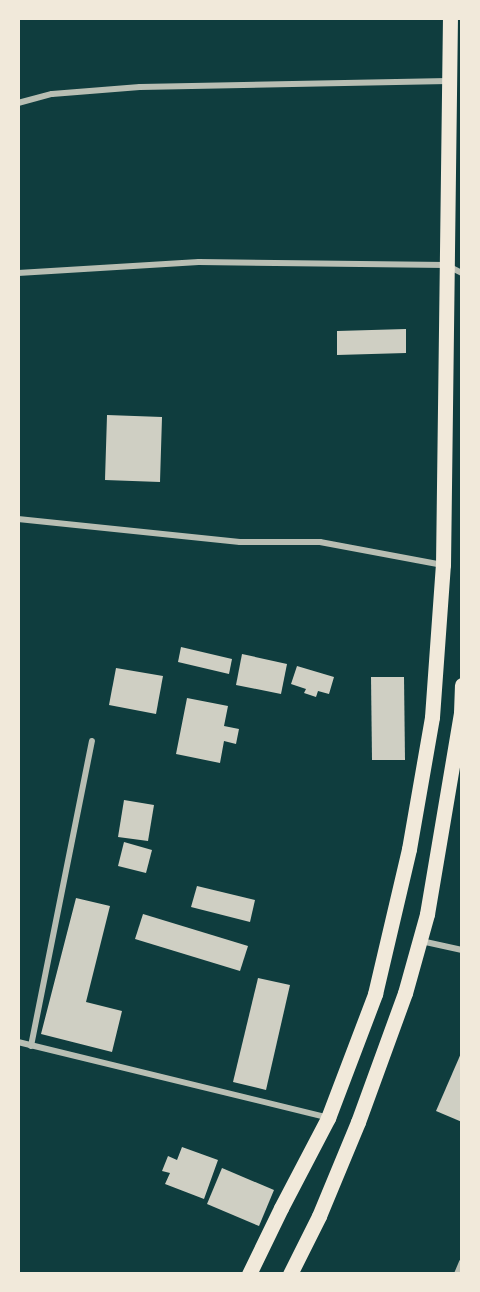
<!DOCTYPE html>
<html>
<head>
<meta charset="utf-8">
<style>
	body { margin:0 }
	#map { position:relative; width:480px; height:1292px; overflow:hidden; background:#0f3d3e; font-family:"Varela Round",sans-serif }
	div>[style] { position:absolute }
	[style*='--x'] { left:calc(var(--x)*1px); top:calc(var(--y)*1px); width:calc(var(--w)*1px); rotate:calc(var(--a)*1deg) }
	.building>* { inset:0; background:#cfcfc3 }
	.minor>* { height:6px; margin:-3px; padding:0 3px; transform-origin:3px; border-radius:3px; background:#b8beb3 }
	.primary>* { height:15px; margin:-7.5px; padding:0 7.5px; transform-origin:7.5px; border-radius:7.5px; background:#f1e9da }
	span { translate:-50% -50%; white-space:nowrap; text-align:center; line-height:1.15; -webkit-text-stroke:6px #f1e9da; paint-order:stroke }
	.frame { position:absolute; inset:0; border:20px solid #f1e9da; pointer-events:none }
</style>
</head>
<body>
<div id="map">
	<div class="building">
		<div style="clip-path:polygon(406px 329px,406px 353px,337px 355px,337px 331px)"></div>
		<div style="clip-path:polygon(107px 415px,162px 417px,160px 482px,105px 480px)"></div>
		<div style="clip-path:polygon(181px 647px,232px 659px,229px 674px,178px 662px)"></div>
		<div style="clip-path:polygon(242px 654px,287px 664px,281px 694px,236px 685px)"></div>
		<div style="clip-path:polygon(297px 666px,334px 677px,329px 694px,318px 691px,316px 697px,304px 693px,306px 689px,291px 684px)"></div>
		<div style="clip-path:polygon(116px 668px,163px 676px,156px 714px,109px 705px)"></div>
		<div style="clip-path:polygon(371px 677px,404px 677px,405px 760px,372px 760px)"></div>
		<div style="clip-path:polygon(187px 698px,228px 706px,224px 726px,239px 729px,236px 744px,224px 741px,220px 763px,176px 754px)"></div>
		<div style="clip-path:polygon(124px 800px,154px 805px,148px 841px,118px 837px)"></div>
		<div style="clip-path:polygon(124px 842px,152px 850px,146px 873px,118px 866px)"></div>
		<div style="clip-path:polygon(197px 886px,255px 900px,250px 922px,191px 907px)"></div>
		<div style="clip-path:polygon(76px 898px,110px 906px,86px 1002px,122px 1011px,112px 1052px,41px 1034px)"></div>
		<div style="clip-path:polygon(143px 914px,248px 946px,240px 971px,135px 939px)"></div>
		<div style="clip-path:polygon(258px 978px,290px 985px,266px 1090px,233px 1082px)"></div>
		<div style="clip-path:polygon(462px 1051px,462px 1122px,436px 1111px)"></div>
		<div style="clip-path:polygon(182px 1147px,218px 1160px,204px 1199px,165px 1184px,170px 1173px,162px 1171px,168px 1156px,177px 1160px)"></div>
		<div style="clip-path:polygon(222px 1168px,274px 1190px,259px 1226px,207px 1204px)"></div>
	</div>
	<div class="minor">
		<div style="--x:18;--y:103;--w:35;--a:-15"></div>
		<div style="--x:52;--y:94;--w:88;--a:-4.5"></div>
		<div style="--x:140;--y:87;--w:308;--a:-1.1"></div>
		<div style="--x:18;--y:273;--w:181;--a:-3.5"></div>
		<div style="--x:199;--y:262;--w:247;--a:0.7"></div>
		<div style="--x:446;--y:265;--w:18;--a:27"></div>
		<div style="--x:18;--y:519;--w:223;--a:5.9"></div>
		<div style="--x:240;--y:542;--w:80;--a:0"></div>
		<div style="--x:320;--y:542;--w:125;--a:10.6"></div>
		<div style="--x:421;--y:941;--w:42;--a:12.4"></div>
		<div style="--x:18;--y:1042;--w:317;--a:13.7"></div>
		<div style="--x:31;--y:1046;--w:311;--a:-78.7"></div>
		<div style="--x:457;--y:1274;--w:13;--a:-67"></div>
	</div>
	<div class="primary">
		<div style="--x:249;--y:1274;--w:73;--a:-64.1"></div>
		<div style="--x:281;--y:1208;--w:102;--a:-62.4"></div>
		<div style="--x:328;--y:1118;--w:133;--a:-69.2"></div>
		<div style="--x:375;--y:994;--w:149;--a:-76.8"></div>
		<div style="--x:409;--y:849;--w:134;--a:-80.1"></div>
		<div style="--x:432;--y:717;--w:152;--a:-85.9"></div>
		<div style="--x:443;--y:565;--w:547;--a:-89.27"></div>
		<div style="--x:290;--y:1274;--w:65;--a:-63.4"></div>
		<div style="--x:319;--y:1216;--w:102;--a:-67.5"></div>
		<div style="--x:358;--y:1122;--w:137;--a:-70"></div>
		<div style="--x:405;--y:993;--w:82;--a:-74.4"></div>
		<div style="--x:427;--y:914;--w:204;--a:-80.4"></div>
		<div style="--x:461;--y:713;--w:28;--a:-88"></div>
	</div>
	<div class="frame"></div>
</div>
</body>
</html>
